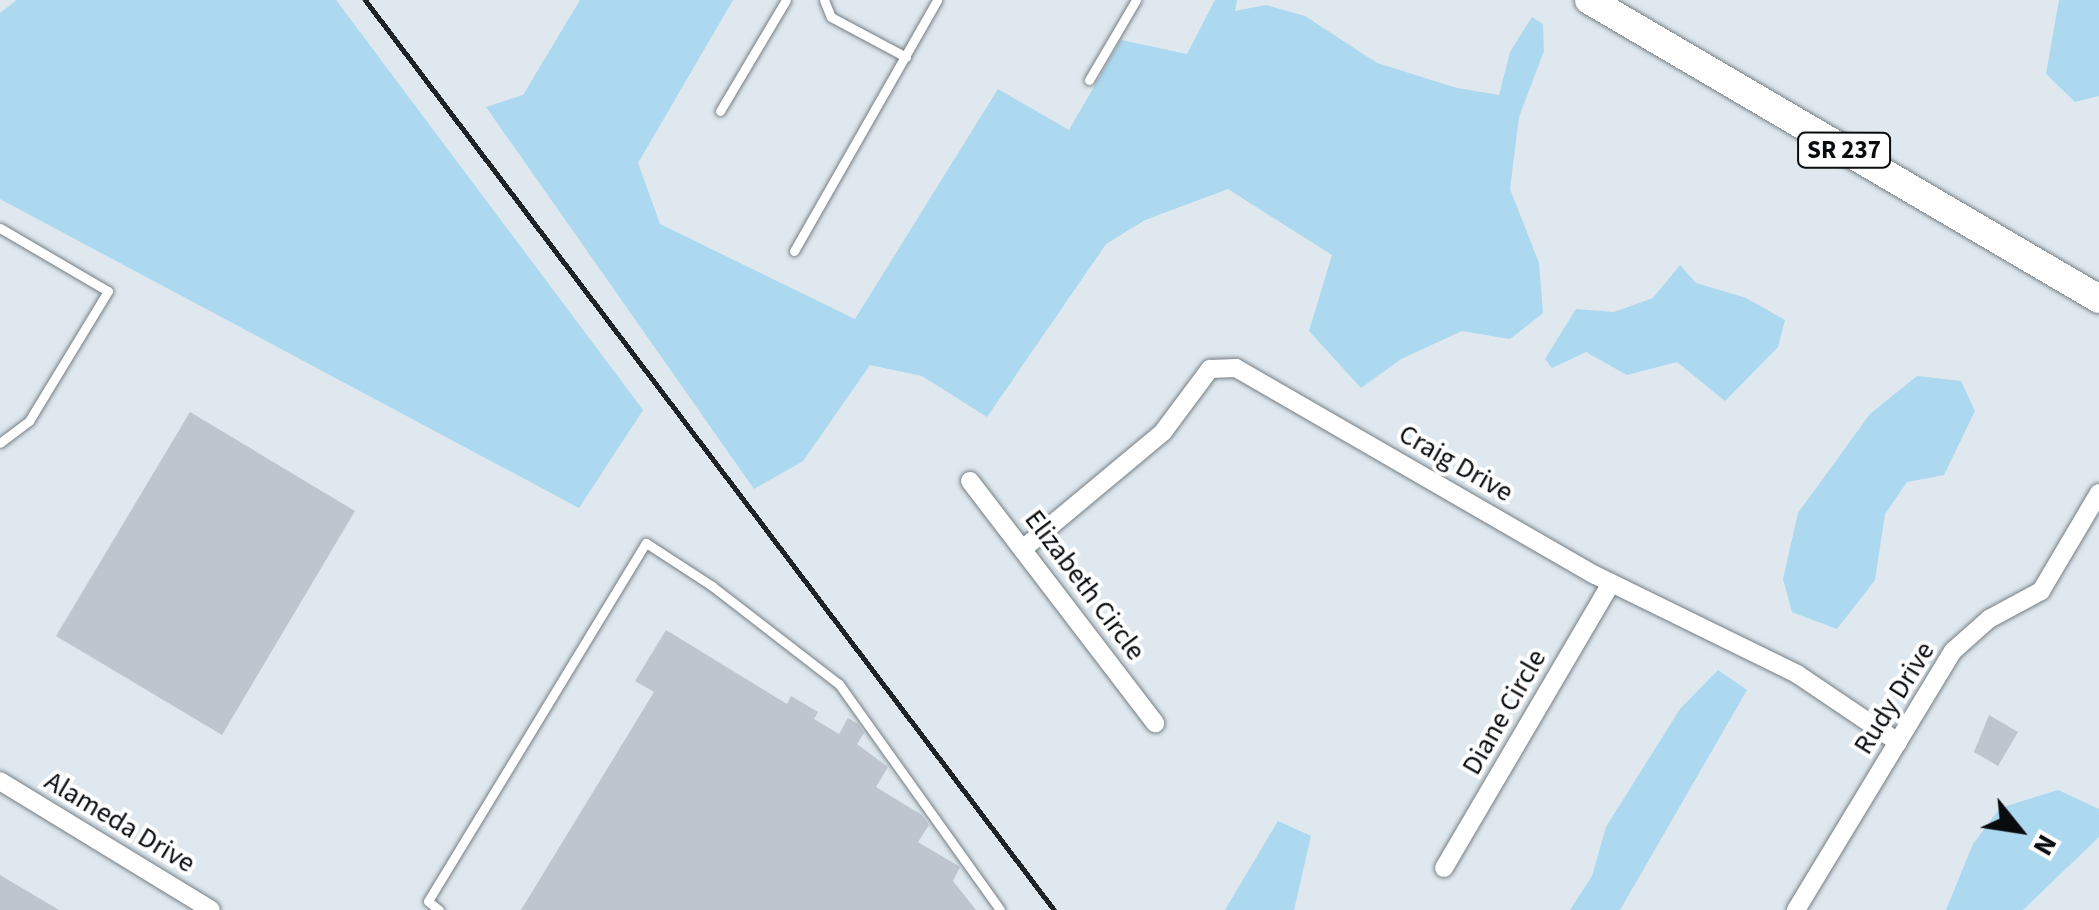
<!DOCTYPE html>
<html>
<head>
<meta charset="utf-8">
<style>
	body { margin:0 }
	#map { position:relative; width:2099px; height:910px; overflow:hidden; background:#dee8ee; font-family:"Source Sans 3",sans-serif }
	div>[style] { position:absolute }
	[style*='--x'] { left:calc(var(--x)*1px); top:calc(var(--y)*1px); width:calc(var(--w)*1px); rotate:calc(var(--a)*1deg) }
	.green>* { inset:0; background:#acd8f0 }
	.building>* { inset:0; background:#bfc5ce }
	.roads { filter:drop-shadow(0 0 2px #757e83) drop-shadow(0 0 2px #757e83) }
	.service>* { height:9px; margin:-4.5px; padding:0 4.5px; transform-origin:4.5px; border-radius:4.5px; background:#fff }
	.minor>* { height:18px; margin:-9px; padding:0 9px; transform-origin:9px; border-radius:9px; background:#fff }
	.primary>* { height:28px; margin:-14px; padding:0 14px; transform-origin:14px; border-radius:14px; background:#fff }
	.rail>* { height:5px; margin:-2.5px; padding:0 2.5px; transform-origin:2.5px; border-radius:2.5px; background:#202426 }
	span { translate:-50% -50%; white-space:nowrap; text-align:center; line-height:1.15; -webkit-text-stroke:8px #fff; paint-order:stroke }
	.shield-label span { padding:2px 8px; background:#fff; border:2px solid; border-radius:8px; -webkit-text-stroke-width:0 }
	.shield-label { font-size:25px; color:#090c0e; font-weight:700 }
	.street-label { font-size:28px; color:#090c0e }
	.north { position:absolute; left:1969px; top:780px; width:100px; height:100px; -webkit-text-stroke:8px #fff; paint-order:stroke; rotate:120deg; font-size:28px; font-weight:700; line-height:40px; text-align:center; color:#090c0e }
	.north::after { content:''; display:block; margin:auto; width:35px; height:45px; background:#090c0e; clip-path:polygon(50% 0,100% 100%,50% 72%,0 100%) }
</style>
</head>
<body>
<div id="map">
	<div class="green">
		<div style="clip-path:polygon(17px 0,336px 0,643px 410px,579px 508px,0 199px,0 13px)"></div>
		<div style="clip-path:polygon(580px 0,733px 0,638px 163px,660px 224px,855px 319px,998px 89px,1069px 130px,1121px 40px,1187px 54px,1215px 0,1237px 0,1235px 11px,1266px 5px,1305px 16px,1377px 63px,1457px 88px,1499px 95px,1510px 52px,1532px 17px,1543px 24px,1544px 51px,1519px 117px,1510px 189px,1539px 263px,1543px 313px,1510px 339px,1462px 331px,1401px 359px,1361px 388px,1309px 331px,1332px 255px,1228px 189px,1145px 220px,1106px 244px,987px 417px,922px 376px,870px 365px,803px 461px,754px 489px,486px 107px,523px 95px)"></div>
		<div style="clip-path:polygon(2059px 0,2099px 0,2099px 96px,2075px 102px,2046px 74px)"></div>
		<div style="clip-path:polygon(1680px 265px,1696px 283px,1746px 298px,1785px 320px,1778px 347px,1725px 401px,1677px 362px,1627px 375px,1586px 352px,1552px 368px,1545px 359px,1576px 309px,1614px 312px,1653px 298px)"></div>
		<div style="clip-path:polygon(1917px 376px,1961px 381px,1975px 411px,1944px 475px,1907px 482px,1885px 514px,1875px 580px,1837px 629px,1792px 612px,1783px 579px,1798px 513px,1870px 414px)"></div>
		<div style="clip-path:polygon(1718px 670px,1747px 690px,1620px 910px,1570px 910px,1592px 876px,1606px 827px,1680px 709px)"></div>
		<div style="clip-path:polygon(2058px 790px,2099px 809px,2099px 837px,2023px 910px,1946px 910px,1973px 844px,2000px 808px)"></div>
		<div style="clip-path:polygon(1278px 821px,1311px 836px,1294px 910px,1225px 910px)"></div>
	</div>
	<div class="building">
		<div style="clip-path:polygon(190px 412px,355px 511px,222px 735px,56px 636px)"></div>
		<div style="clip-path:polygon(666px 630px,787px 704px,791px 696px,818px 712px,814px 719px,839px 734px,848px 718px,858px 724px,864px 733px,857px 744px,888px 767px,876px 787px,922px 815px,929px 825px,918px 842px,960px 867px,953px 881px,976px 910px,521px 910px,654px 692px,635px 681px)"></div>
		<div style="clip-path:polygon(1989px 715px,2018px 732px,1998px 766px,1974px 752px)"></div>
		<div style="clip-path:polygon(0 875px,59px 910px,0 910px)"></div>
	</div>
	<div class="roads">
		<div class="service">
			<div style="--x:824;--y:0;--w:18;--a:68"></div>
			<div style="--x:831;--y:17;--w:85;--a:28.1"></div>
			<div style="--x:1089;--y:80;--w:93;--a:-59.6"></div>
			<div style="--x:720;--y:111;--w:129;--a:-59.3"></div>
			<div style="--x:0;--y:228;--w:125;--a:30.3"></div>
			<div style="--x:108;--y:291;--w:152;--a:121.3"></div>
			<div style="--x:29;--y:421;--w:36;--a:143"></div>
			<div style="--x:794;--y:251;--w:289;--a:-60.3"></div>
			<div style="--x:439;--y:910;--w:14;--a:-141"></div>
			<div style="--x:428;--y:901;--w:419;--a:-58.7"></div>
			<div style="--x:646;--y:543;--w:79;--a:33.1"></div>
			<div style="--x:712;--y:586;--w:160;--a:37.7"></div>
			<div style="--x:839;--y:684;--w:277;--a:54.5"></div>
		</div>
		<div class="minor">
			<div style="--x:970;--y:481;--w:305;--a:52.6"></div>
			<div style="--x:1024;--y:548;--w:181;--a:-39.8"></div>
			<div style="--x:1163;--y:432;--w:79;--a:-53.3"></div>
			<div style="--x:1210;--y:369;--w:26;--a:-2"></div>
			<div style="--x:1236;--y:368;--w:414;--a:30"></div>
			<div style="--x:1595;--y:575;--w:225;--a:26.1"></div>
			<div style="--x:1797;--y:674;--w:122;--a:34"></div>
			<div style="--x:0;--y:781;--w:247;--a:31.4"></div>
			<div style="--x:1444;--y:868;--w:330;--a:-59.6"></div>
			<div style="--x:1796;--y:910;--w:303;--a:-58.8"></div>
			<div style="--x:1953;--y:651;--w:48;--a:-41.6"></div>
			<div style="--x:1989;--y:619;--w:59;--a:-28.3"></div>
			<div style="--x:2041;--y:591;--w:114;--a:-59.4"></div>
		</div>
		<div class="primary">
			<div style="--x:1589;--y:0;--w:591;--a:30.38"></div>
		</div>
	</div>
	<div class="rail">
		<div style="--x:365;--y:0;--w:1141;--a:52.87"></div>
	</div>
	<div class="shield-label">
		<span style="left:1844px;top:150px">SR 237</span>
	</div>
	<div class="street-label">
		<span style="left:1456px;top:463px;rotate:30deg">Craig Drive</span>
		<span style="left:1085px;top:585px;rotate:53deg">Elizabeth Circle</span>
		<span style="left:1894px;top:698px;rotate:-58deg">Rudy Drive</span>
		<span style="left:1504px;top:712px;rotate:-60deg">Diane Circle</span>
		<span style="left:120px;top:822px;rotate:31deg">Alameda Drive</span>
	</div>
	<div class="north">N</div>
</div>
</body>
</html>
